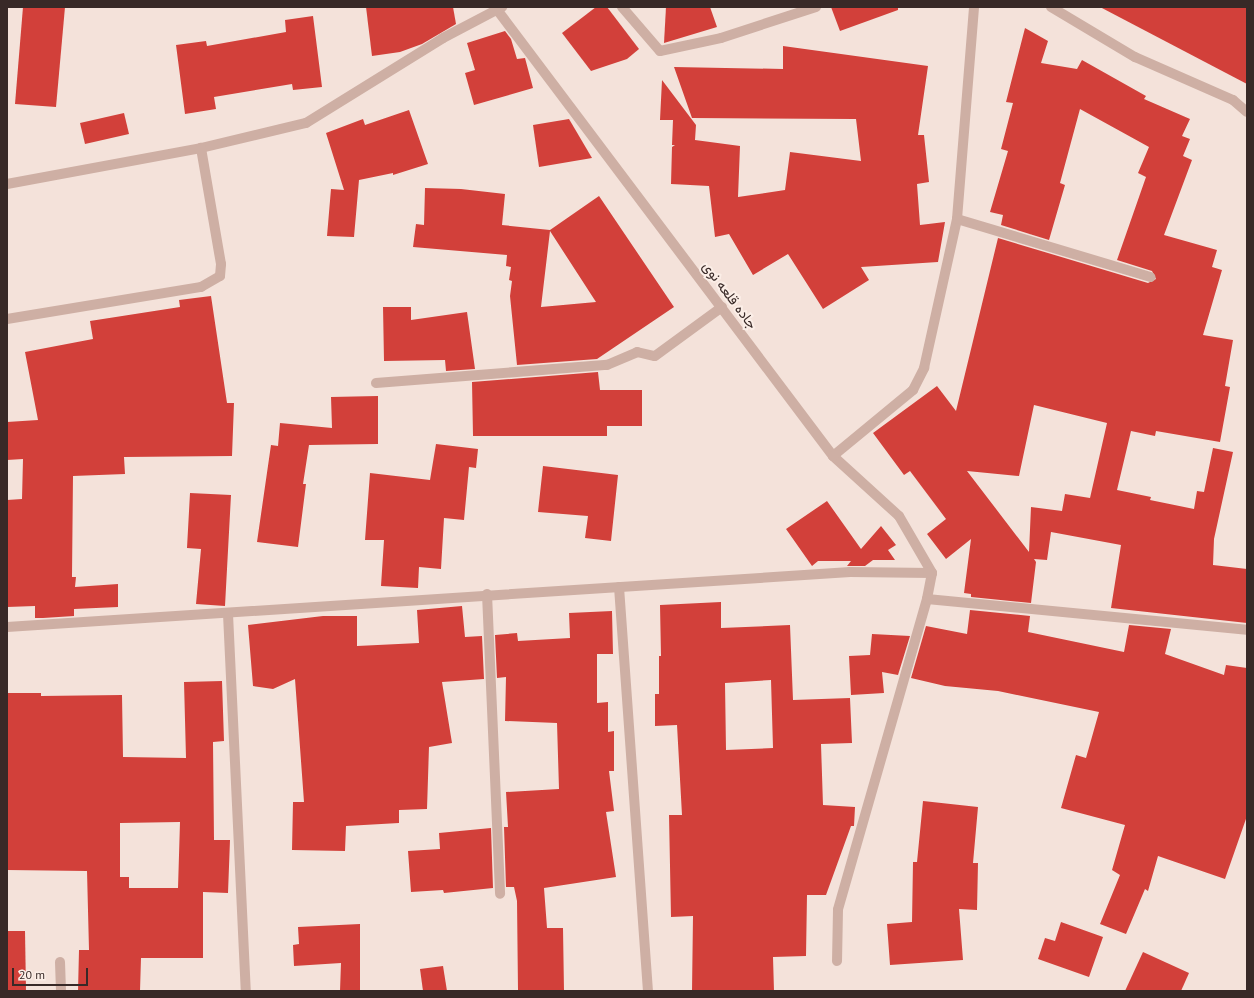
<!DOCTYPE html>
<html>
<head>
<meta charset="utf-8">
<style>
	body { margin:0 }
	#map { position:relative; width:1254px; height:998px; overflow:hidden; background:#f4e2da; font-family:"PT Sans",Vazirmatn,sans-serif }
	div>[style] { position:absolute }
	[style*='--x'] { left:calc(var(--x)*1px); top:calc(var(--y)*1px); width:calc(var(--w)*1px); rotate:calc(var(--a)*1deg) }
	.building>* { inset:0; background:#d2403a }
	.minor>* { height:10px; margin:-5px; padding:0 5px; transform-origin:5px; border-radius:5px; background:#ceafa4 }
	span { translate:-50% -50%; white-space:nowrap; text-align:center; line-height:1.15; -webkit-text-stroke:4px #fbeee7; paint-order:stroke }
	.street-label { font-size:14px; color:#382927 }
	.frame { position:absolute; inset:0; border:8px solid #382927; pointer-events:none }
	.scale { position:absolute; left:12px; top:968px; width:76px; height:18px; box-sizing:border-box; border:2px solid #382927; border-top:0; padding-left:5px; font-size:12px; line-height:14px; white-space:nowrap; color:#382927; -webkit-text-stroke:3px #fbeee7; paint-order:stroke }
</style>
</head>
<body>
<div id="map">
	<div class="building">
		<div style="clip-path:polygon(23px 7px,65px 7px,56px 107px,15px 104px)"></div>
		<div style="clip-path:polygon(366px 7px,453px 7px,456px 24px,422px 44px,400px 52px,372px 56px)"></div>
		<div style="clip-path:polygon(596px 7px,607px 7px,639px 49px,627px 59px,591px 71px,562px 33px)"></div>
		<div style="clip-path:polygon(666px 7px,710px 7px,717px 27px,664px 43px)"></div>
		<div style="clip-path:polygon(831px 7px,898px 7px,898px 10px,840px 31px)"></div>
		<div style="clip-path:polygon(1100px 7px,1247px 7px,1247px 84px)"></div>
		<div style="clip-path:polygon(313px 16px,322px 87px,293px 90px,292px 84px,214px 97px,216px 109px,185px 114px,176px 45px,206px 41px,207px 46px,286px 32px,285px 20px)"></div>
		<div style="clip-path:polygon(evenodd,1025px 28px,1048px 41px,1041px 63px,1077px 69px,1082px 60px,1146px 96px,1144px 99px,1190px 119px,1182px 136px,1190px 139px,1183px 156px,1192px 160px,1164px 235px,1217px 250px,1212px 267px,1222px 270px,1203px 335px,1233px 340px,1225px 386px,1230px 387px,1220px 442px,1156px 431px,1155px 436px,1131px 431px,1117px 490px,1151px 497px,1150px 500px,1194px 509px,1197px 491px,1204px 492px,1213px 448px,1233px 452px,1214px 539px,1213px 565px,1247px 569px,1247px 623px,1111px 608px,1121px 545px,1051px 532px,1047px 560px,1034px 559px,1036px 562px,1031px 603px,971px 597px,971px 594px,964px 593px,971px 539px,946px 559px,927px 534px,946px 519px,910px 471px,904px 475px,873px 433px,937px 386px,956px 411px,998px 238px,1148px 283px,1156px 279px,1152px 271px,1117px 260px,1146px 177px,1138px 173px,1149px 147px,1080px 109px,1060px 183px,1065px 185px,1049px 240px,1001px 225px,1003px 215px,990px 212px,1008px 151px,1001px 149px,1013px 103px,1006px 102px,1025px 28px,1034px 405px,1107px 423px,1090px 498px,1065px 494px,1062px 511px,1031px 507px,1029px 552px,967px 471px,1019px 476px,1034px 405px)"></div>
		<div style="clip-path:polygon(505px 31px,511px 39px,517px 59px,525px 58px,533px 88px,474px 105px,465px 73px,475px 70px,467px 43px)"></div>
		<div style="clip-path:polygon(783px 46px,928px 66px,918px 135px,924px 135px,929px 182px,917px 184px,920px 225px,945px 222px,938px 262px,861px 267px,869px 280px,823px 309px,788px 254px,753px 275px,729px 234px,715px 237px,709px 186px,671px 184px,672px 147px,675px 145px,672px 145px,673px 120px,660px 120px,662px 80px,696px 125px,695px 140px,740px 146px,738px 197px,785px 190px,790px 152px,861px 161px,856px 119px,692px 118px,674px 67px,783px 69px)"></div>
		<div style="clip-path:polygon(409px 110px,428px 164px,393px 175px,393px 173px,359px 180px,354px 237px,327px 236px,331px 189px,344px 190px,326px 133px,363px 119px,365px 125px)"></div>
		<div style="clip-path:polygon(124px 113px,129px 134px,85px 144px,80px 123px)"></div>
		<div style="clip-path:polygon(569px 119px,592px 158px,539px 167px,533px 125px)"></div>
		<div style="clip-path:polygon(evenodd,425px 188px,461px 189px,505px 194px,502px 225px,550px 230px,599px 196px,674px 307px,597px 359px,517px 365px,510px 296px,512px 281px,509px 280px,511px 267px,506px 266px,507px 255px,413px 247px,416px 224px,424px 225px,425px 188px,550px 231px,596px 302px,541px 307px,550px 231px)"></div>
		<div style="clip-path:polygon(211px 296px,227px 403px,234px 403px,232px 456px,124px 457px,125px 474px,73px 476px,72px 577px,76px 577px,75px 587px,118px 584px,118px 607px,74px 609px,74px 616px,43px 618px,35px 618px,35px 606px,7px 607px,7px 500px,22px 499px,23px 459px,7px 460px,7px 422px,38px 420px,25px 352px,93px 339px,90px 321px,180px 307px,179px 300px)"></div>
		<div style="clip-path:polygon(383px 307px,411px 307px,411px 320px,467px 312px,475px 369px,446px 371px,445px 360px,384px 361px)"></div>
		<div style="clip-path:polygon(598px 372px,600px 390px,642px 390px,642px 426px,607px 426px,607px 436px,473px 436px,472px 382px)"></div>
		<div style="clip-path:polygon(378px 396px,378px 444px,309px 445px,303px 484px,306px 484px,298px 547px,257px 542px,271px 445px,278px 446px,280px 423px,332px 428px,331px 397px)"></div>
		<div style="clip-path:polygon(436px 444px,478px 449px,476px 468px,469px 467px,464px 520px,444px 518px,441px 569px,419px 567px,418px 588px,381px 586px,384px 540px,365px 540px,370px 473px,430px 480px)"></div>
		<div style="clip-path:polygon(543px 466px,618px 475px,611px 541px,585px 538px,588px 516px,538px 512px)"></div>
		<div style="clip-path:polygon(190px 493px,231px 495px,225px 606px,196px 604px,201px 549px,187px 548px)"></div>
		<div style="clip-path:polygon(827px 501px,861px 549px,881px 526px,896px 545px,888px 550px,895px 560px,873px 560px,865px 566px,847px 566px,851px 561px,818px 561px,812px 566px,786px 529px)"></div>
		<div style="clip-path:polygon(evenodd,721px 602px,721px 628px,790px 625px,793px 700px,850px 698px,852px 743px,821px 744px,823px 805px,855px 807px,854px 826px,851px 826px,826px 895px,807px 895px,806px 956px,773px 957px,774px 991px,692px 991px,693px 916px,671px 917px,669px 815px,682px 815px,677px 725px,655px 726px,655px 694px,659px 694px,659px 656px,661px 656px,660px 605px,721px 602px,771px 680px,773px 748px,726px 750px,725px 683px,771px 680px)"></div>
		<div style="clip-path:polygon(462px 606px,465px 637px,482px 636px,484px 679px,442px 682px,452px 743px,429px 747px,427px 809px,399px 810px,399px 823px,346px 826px,345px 851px,292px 850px,293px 802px,304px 802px,295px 679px,273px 689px,253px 686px,248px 625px,323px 616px,357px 616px,357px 646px,419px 643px,417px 610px)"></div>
		<div style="clip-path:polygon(970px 610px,1030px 616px,1028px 632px,1124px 652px,1129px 625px,1171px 629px,1165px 654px,1224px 675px,1226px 665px,1247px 668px,1247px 816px,1225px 879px,1158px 856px,1148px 891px,1145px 889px,1126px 934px,1100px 924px,1120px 875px,1112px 870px,1125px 825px,1061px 808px,1076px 755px,1086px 758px,1099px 712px,998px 691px,945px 686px,911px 678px,926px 626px,967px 634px)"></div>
		<div style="clip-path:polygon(612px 611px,613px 654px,597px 654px,597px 703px,608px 702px,608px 732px,614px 731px,614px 771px,609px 771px,614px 811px,606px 812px,616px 877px,544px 888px,547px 928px,563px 928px,564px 991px,518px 991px,517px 901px,514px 887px,506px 887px,504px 827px,508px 827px,506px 792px,559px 789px,557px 723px,505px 721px,506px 677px,497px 678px,495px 635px,517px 633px,518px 641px,570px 638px,569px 613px)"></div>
		<div style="clip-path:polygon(872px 634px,910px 636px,898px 675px,882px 672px,884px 693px,851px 695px,849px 656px,870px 655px)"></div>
		<div style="clip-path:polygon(evenodd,222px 681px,224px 741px,213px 742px,214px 840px,230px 840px,228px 893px,203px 892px,203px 958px,141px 958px,140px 991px,78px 991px,79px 950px,89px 950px,87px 871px,7px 870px,7px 693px,41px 693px,41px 696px,122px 695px,123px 757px,186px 758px,184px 682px,222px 681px,180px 822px,178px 888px,129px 888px,129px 877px,120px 877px,120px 823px,180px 822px)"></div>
		<div style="clip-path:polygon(923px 801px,978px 807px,973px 863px,978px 863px,977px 910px,959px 909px,963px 960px,890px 965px,887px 924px,912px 922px,913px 862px,917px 862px)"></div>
		<div style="clip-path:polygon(491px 828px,493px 888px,444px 893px,443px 890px,411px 892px,408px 851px,440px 849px,439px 833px)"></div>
		<div style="clip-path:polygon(1061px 922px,1103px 937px,1089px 977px,1038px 959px,1045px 938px,1055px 941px)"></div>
		<div style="clip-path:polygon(360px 924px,360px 991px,340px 991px,341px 963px,294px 966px,293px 945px,299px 944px,298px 927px)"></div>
		<div style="clip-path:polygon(7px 931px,25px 931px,26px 991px,7px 991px)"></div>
		<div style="clip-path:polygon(1143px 952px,1189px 973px,1181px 991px,1125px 991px)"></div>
		<div style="clip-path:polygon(443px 966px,447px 991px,423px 991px,420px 969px)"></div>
	</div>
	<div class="minor">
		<div style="--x:495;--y:7;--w:562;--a:53.03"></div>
		<div style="--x:833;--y:456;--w:89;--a:42.3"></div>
		<div style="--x:899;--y:516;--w:66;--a:59.9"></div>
		<div style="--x:932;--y:573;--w:26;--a:101"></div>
		<div style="--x:927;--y:599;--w:323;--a:106"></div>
		<div style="--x:838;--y:910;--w:51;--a:91.1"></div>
		<div style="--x:622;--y:7;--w:58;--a:49.2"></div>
		<div style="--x:660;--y:51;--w:62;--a:-12"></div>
		<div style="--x:721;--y:38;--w:100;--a:-18.1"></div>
		<div style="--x:1051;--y:7;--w:98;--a:30.8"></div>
		<div style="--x:1135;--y:57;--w:107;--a:23.7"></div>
		<div style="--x:1233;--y:100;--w:18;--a:41"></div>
		<div style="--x:7;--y:184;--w:197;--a:-10.5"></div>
		<div style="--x:201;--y:148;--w:108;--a:-13.4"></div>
		<div style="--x:306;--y:123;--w:161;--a:-31.8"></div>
		<div style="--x:443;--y:38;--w:67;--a:-27.7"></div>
		<div style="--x:957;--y:219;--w:202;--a:16.7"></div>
		<div style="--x:7;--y:319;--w:197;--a:-9.4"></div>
		<div style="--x:201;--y:287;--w:22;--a:-30"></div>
		<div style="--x:220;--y:276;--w:12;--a:-85"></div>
		<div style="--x:221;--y:264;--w:118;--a:-99.8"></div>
		<div style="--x:376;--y:383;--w:232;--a:-4.5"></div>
		<div style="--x:607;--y:365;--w:33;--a:-23"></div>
		<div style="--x:637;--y:352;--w:18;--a:13"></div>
		<div style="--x:655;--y:356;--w:83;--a:-36.2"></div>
		<div style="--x:833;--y:456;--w:104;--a:-39.5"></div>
		<div style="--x:913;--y:390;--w:25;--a:-63"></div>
		<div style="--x:924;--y:368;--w:153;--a:-77.5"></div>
		<div style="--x:957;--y:219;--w:213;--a:-85.4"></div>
		<div style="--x:619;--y:587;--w:405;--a:85.9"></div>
		<div style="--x:487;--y:594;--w:300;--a:87.5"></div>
		<div style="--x:927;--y:599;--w:321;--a:5.5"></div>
		<div style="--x:228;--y:614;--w:377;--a:87.3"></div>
		<div style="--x:7;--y:627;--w:845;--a:-3.73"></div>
		<div style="--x:850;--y:572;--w:82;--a:0.7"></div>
		<div style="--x:60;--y:962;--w:29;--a:88"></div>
	</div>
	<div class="street-label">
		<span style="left:730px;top:295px;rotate:53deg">جاده قلعه نوی</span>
	</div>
	<div class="frame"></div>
	<div class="scale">20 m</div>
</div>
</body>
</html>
